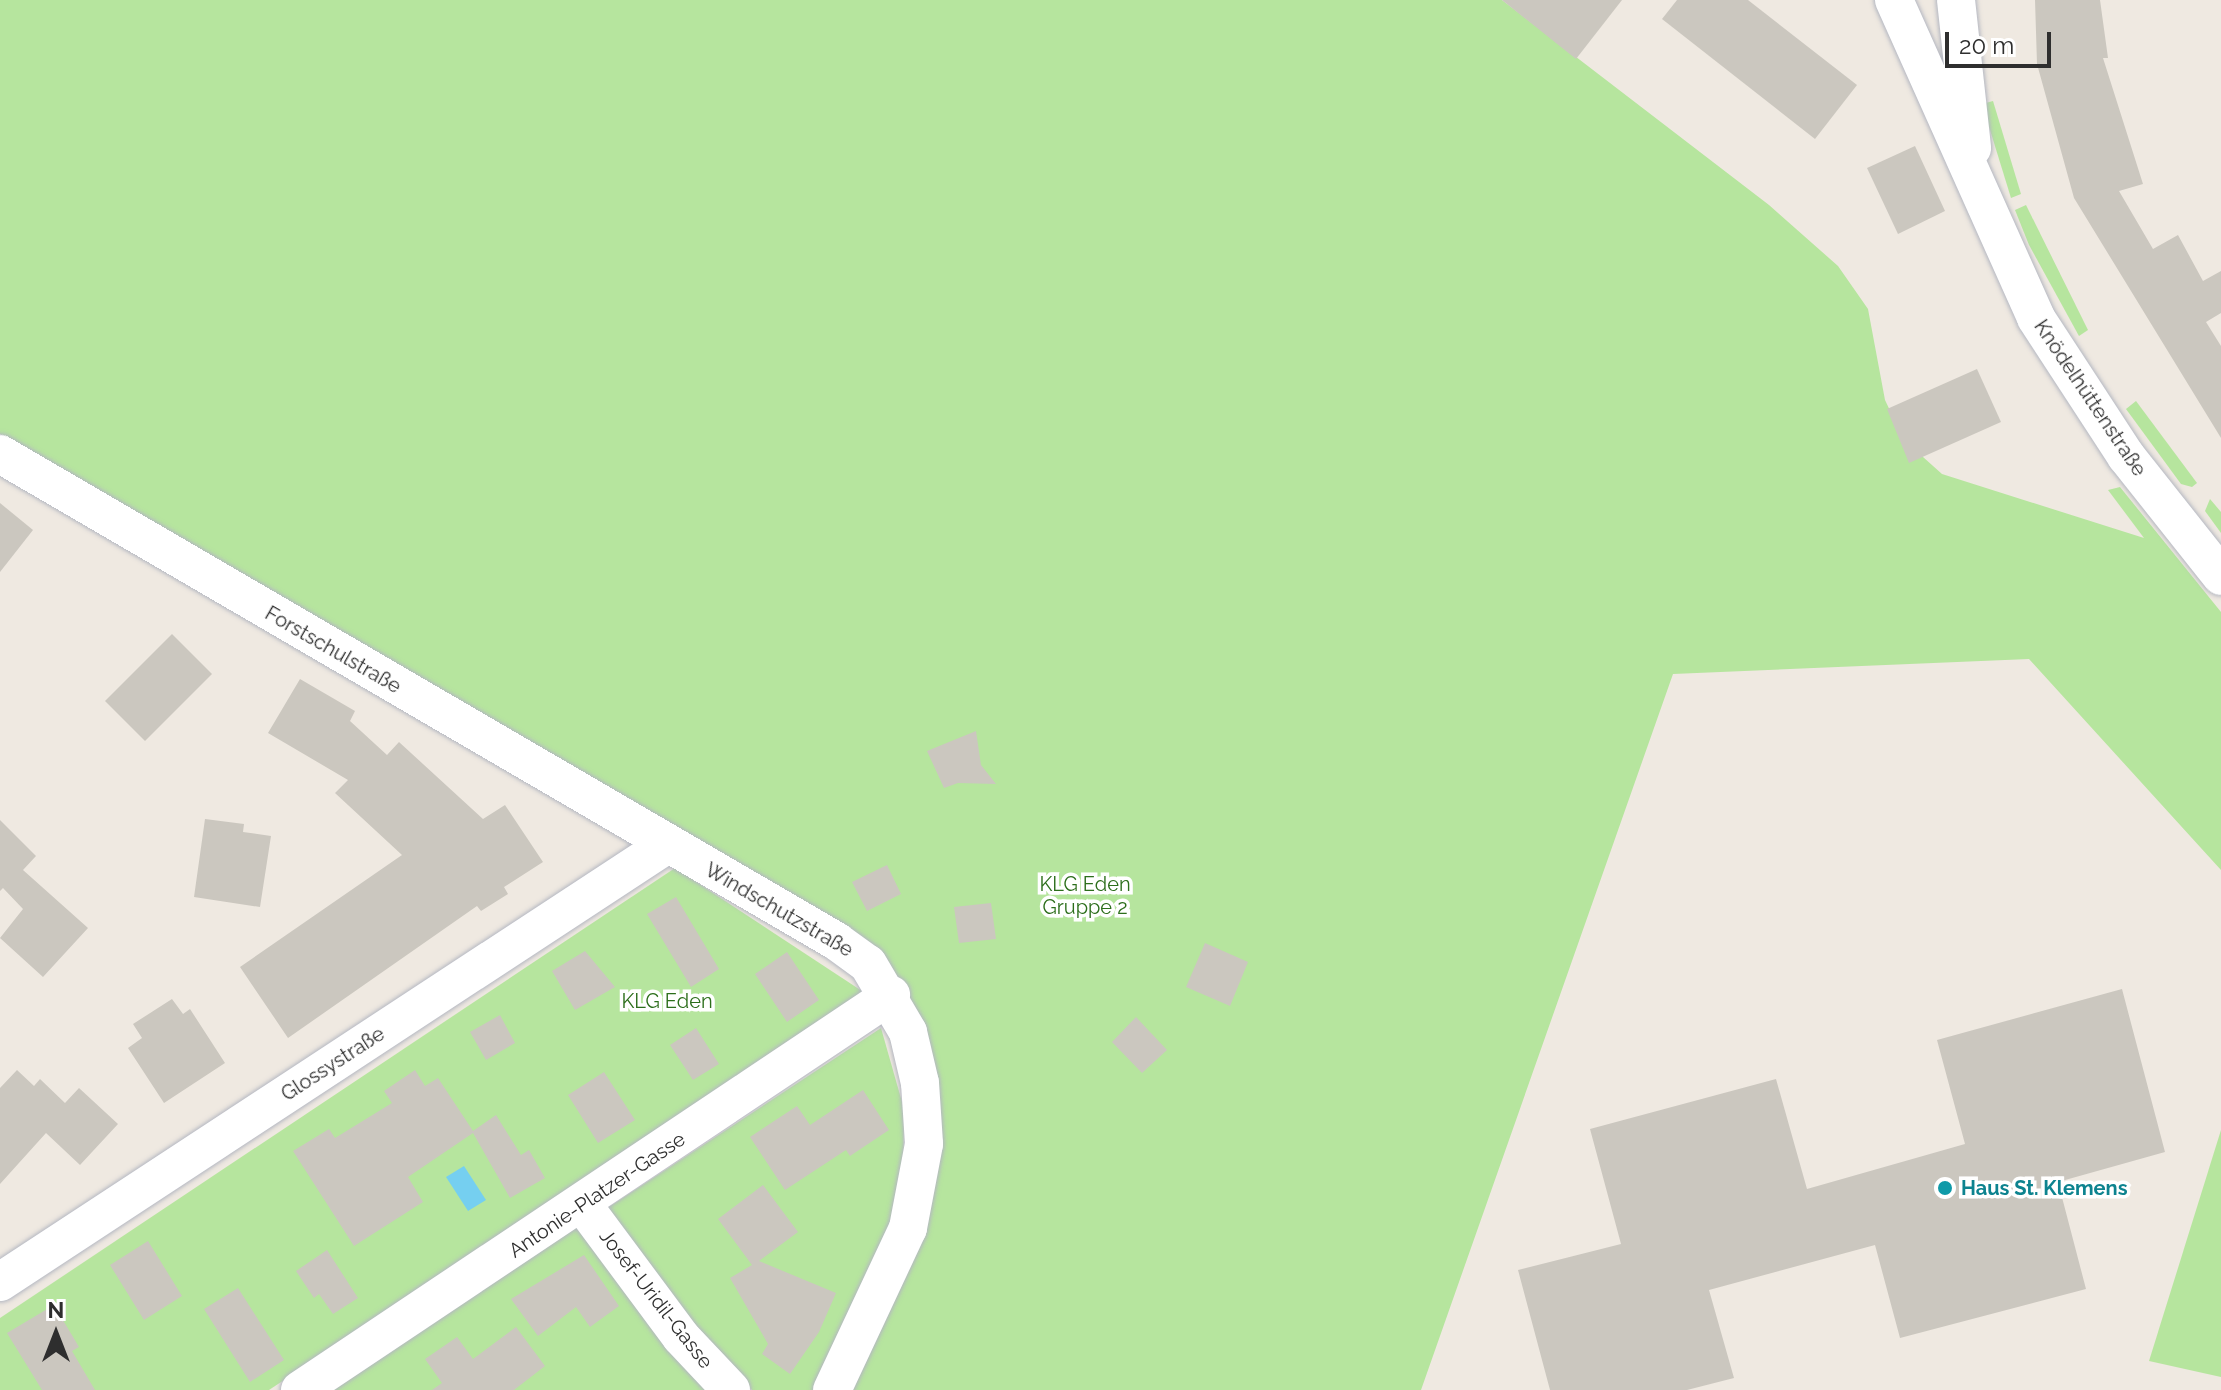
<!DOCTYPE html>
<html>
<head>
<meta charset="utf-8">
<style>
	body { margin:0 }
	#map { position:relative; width:2221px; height:1390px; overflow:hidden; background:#efe9e1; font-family:Raleway,sans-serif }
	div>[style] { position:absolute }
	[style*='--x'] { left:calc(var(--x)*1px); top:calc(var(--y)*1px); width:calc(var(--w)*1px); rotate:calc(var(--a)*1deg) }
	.green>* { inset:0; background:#b6e59e }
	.water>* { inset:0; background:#75cff0 }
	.building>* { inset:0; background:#cbc7bf }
	.roads { filter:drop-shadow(0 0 2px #b4b7c1) drop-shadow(0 0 2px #b4b7c1) }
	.street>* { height:38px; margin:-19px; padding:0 19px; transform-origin:19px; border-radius:19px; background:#fff }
	.dots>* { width:22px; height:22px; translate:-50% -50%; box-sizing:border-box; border:4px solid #fff; border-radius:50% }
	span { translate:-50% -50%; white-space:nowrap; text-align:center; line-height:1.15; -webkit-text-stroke:7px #fff; paint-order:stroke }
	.street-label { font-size:20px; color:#2e2e2e }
	.park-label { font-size:20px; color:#2c6e1b }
	.culture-label { font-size:20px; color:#0d838f; font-weight:700 }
	.left { translate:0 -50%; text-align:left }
	.north { position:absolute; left:16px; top:1294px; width:80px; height:80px; -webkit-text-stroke:6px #fff; paint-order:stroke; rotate:0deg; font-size:22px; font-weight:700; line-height:32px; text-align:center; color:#2e2e2e }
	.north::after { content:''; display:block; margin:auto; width:28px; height:36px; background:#2e2e2e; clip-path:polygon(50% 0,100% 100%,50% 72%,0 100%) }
	.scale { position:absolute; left:1945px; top:32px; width:106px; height:36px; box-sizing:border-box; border:4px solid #2e2e2e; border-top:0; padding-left:10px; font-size:24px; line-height:28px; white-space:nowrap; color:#2e2e2e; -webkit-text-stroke:6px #fff; paint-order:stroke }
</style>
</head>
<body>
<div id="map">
	<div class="green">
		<div style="clip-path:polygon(0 0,1502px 0,1769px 205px,1838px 266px,1868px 309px,1885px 400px,1904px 440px,1942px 474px,2144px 538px,2108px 490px,2120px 487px,2221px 612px,2221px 870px,2029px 659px,1673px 674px,1421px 1390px,851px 1390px,923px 1228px,909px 996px,618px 803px,0 434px)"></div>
		<div style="clip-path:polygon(1993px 101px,2021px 194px,2011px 198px,1982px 104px)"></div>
		<div style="clip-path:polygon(2026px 205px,2088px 330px,2079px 336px,2029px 245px,2015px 210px)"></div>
		<div style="clip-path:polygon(2136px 401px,2197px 483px,2192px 487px,2181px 484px,2126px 409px)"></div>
		<div style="clip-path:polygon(2210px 499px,2221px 512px,2221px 533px,2205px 511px)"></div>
		<div style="clip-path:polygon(675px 868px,868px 995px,269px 1390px,0 1390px,0 1318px)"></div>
		<div style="clip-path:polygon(881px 1028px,904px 1109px,903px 1196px,814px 1390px,752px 1390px,694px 1334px,606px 1209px)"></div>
		<div style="clip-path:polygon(2221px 1130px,2221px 1377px,2149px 1361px)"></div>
		<div style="clip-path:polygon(582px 1224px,713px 1390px,331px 1390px)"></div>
	</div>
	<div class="water">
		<div style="clip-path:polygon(464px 1166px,486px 1200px,468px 1211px,446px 1177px)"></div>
	</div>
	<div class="building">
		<div style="clip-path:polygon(1502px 0,1622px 0,1576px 59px)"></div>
		<div style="clip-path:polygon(1677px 0,1748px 0,1857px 85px,1815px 139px,1662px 19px)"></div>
		<div style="clip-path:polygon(2035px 0,2100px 0,2108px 58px,2103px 58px,2143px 184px,2119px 191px,2153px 249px,2178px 235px,2203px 281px,2221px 271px,2221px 313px,2206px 322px,2221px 346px,2221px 438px,2074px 198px,2037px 64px)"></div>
		<div style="clip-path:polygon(1915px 146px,1945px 211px,1898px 234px,1867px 168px)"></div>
		<div style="clip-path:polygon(1977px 369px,2001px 422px,1909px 463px,1887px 409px)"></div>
		<div style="clip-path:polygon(0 503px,33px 530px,0 572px)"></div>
		<div style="clip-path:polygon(172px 634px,212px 674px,145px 741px,105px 701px)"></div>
		<div style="clip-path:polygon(300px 679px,355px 711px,350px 721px,387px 755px,399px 742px,483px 819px,505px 805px,543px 862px,504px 887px,508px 894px,481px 911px,477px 906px,288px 1038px,240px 967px,402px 855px,335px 793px,348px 780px,268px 733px)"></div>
		<div style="clip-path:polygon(976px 731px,981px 765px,996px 784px,958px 783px,944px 788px,927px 751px)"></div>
		<div style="clip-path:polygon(205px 819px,244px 824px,243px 832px,271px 836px,260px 907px,194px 897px)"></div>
		<div style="clip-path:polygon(0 820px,36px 856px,23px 870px,88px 928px,43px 977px,0 938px,23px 909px,3px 888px,0 891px)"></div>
		<div style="clip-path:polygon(887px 865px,901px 894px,867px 911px,852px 882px)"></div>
		<div style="clip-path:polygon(676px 897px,719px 969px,691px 987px,647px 914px)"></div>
		<div style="clip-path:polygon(991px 903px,996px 939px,959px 943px,954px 907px)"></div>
		<div style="clip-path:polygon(1205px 943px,1248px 962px,1230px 1006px,1186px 987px)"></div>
		<div style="clip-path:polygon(585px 951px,615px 987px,575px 1010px,552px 971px)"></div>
		<div style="clip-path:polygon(787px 952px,819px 1000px,787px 1022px,755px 974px)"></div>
		<div style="clip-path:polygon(2122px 989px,2165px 1152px,2058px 1182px,2086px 1289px,1900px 1338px,1875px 1245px,1709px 1290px,1734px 1378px,1687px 1390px,1550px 1390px,1518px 1270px,1621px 1244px,1590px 1129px,1776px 1079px,1807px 1189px,1965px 1144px,1937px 1040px)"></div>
		<div style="clip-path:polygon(172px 999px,183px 1014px,190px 1009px,225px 1063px,164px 1103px,128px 1048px,142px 1038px,133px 1024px)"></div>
		<div style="clip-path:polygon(500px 1015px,515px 1043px,486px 1060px,470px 1032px)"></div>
		<div style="clip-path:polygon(1136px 1017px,1167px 1050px,1142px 1073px,1112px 1042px)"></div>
		<div style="clip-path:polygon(696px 1028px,719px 1064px,693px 1080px,670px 1045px)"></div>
		<div style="clip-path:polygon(17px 1070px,34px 1086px,40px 1079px,65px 1103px,79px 1088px,118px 1124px,80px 1165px,46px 1133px,0 1184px,0 1088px)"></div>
		<div style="clip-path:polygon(415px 1070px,425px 1086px,438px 1078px,473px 1131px,496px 1115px,521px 1155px,529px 1150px,545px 1178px,510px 1198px,473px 1133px,408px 1177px,423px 1202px,354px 1246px,293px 1151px,329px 1129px,335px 1138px,392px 1103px,384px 1091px)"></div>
		<div style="clip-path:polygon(604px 1072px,635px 1120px,598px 1143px,568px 1095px)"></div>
		<div style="clip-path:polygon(863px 1090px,889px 1130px,850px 1156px,846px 1150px,785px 1190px,750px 1137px,797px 1106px,810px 1125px)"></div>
		<div style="clip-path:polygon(763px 1185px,798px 1232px,759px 1261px,836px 1293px,819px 1332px,790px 1374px,762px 1354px,768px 1344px,730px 1278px,752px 1265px,718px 1219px)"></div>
		<div style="clip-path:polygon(148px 1241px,182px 1296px,144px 1320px,110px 1265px)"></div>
		<div style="clip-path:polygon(327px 1250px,358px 1298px,333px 1314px,319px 1294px,314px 1298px,296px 1271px)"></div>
		<div style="clip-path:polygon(584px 1255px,619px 1306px,590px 1327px,576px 1307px,538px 1336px,511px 1299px)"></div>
		<div style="clip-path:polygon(238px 1288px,284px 1360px,250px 1382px,204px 1309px)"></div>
		<div style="clip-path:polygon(54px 1305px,79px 1347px,72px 1351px,95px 1390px,42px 1390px,7px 1333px)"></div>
		<div style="clip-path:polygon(516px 1327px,545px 1366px,514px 1390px,432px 1390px,442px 1383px,425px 1359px,457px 1337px,473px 1359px)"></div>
	</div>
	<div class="roads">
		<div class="street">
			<div style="--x:1894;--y:0;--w:348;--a:65.9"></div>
			<div style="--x:2036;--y:318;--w:165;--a:56.9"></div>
			<div style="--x:2126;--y:456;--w:153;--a:51.6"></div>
			<div style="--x:1956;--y:0;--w:149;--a:83.8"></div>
			<div style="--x:0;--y:454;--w:968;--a:30.22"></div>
			<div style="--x:836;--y:941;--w:39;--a:36"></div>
			<div style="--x:868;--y:964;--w:79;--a:59.5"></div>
			<div style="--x:908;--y:1032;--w:52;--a:76.8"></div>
			<div style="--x:920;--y:1083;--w:61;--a:86.2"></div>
			<div style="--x:924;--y:1144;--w:86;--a:100.8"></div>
			<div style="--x:908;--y:1228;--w:179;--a:115.1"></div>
			<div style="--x:583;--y:1205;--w:164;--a:53.4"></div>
			<div style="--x:681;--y:1337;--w:73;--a:46.7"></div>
			<div style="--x:0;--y:1282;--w:797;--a:-33.27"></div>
			<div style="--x:300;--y:1390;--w:711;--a:-33.76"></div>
		</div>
	</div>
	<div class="dots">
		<div style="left:1945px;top:1188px;background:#0f9aa8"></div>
	</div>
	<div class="street-label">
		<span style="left:2090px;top:398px;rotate:56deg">Knödelhüttenstraße</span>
		<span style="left:333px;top:650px;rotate:30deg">Forstschulstraße</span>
		<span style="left:779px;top:910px;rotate:30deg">Windschutzstraße</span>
		<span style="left:333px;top:1064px;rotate:-33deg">Glossystraße</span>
		<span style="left:597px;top:1195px;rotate:-34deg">Antonie-Platzer-Gasse</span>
		<span style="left:656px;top:1299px;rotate:52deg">Josef-Uridil-Gasse</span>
	</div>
	<div class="park-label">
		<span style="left:1085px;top:896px">KLG Eden<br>Gruppe 2</span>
		<span style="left:667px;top:1001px">KLG Eden</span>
	</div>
	<div class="culture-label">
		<span class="left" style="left:1961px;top:1188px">Haus St. Klemens</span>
	</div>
	<div class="north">N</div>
	<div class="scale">20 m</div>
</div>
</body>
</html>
